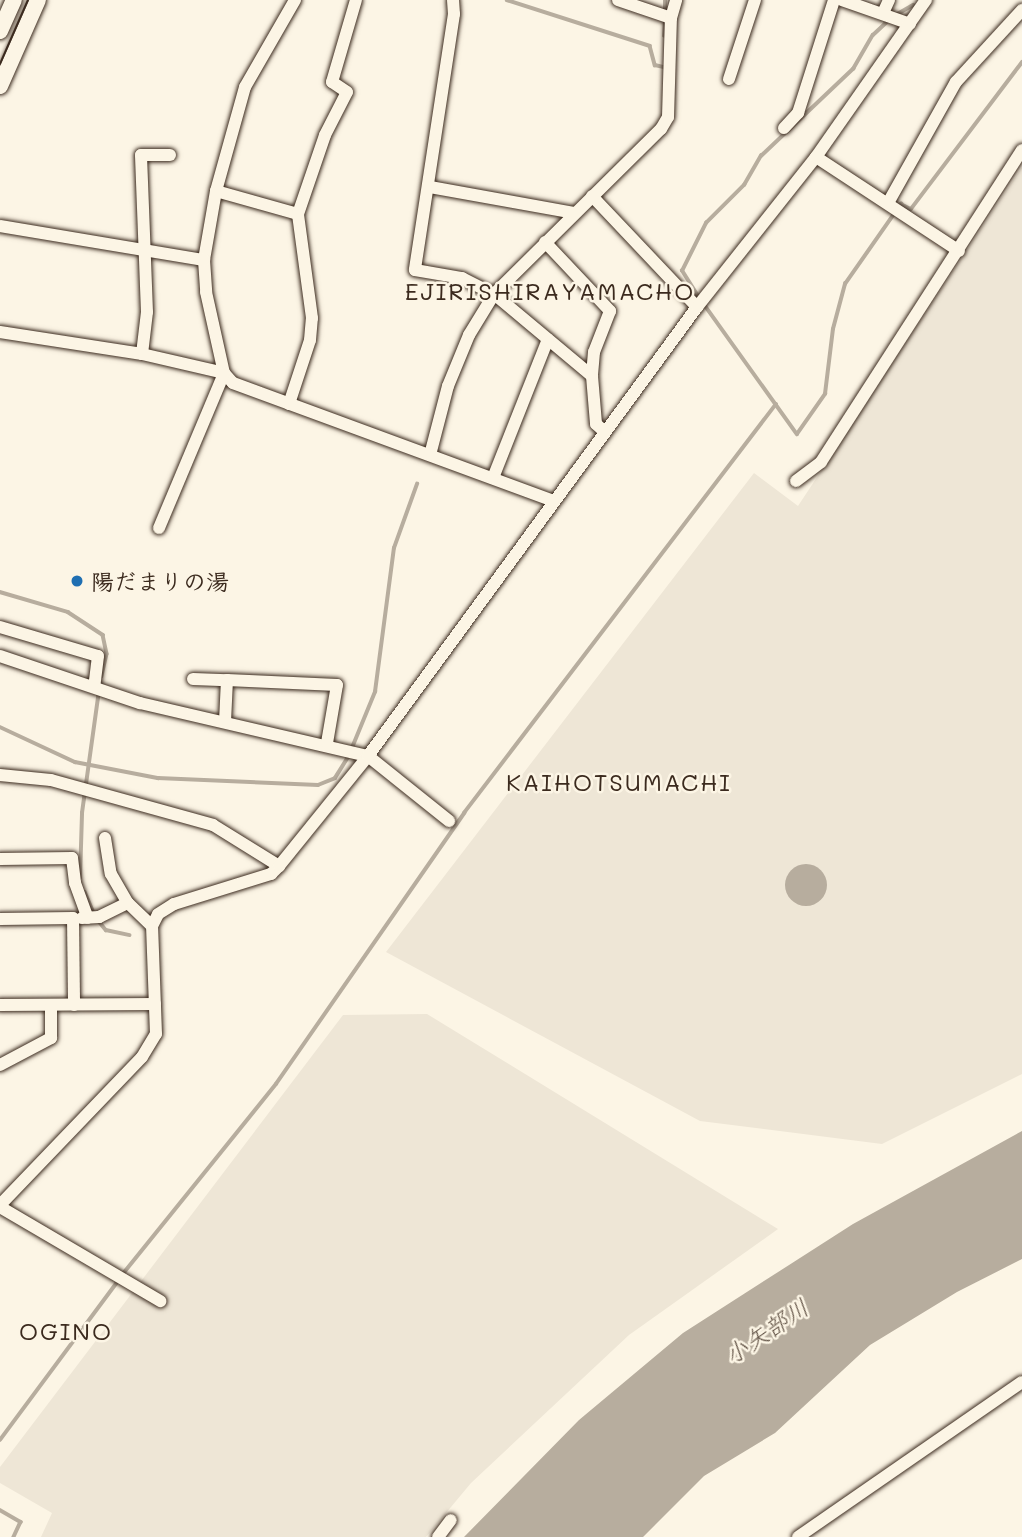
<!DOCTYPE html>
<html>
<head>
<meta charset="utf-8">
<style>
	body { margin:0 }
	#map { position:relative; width:1022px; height:1537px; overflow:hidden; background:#fcf5e5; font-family:Mali,"Klee One",sans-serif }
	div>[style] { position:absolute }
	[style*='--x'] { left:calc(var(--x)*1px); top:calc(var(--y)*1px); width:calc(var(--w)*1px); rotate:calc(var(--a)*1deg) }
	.built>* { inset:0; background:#eee6d6 }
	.water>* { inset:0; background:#b7ad9e }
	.round { border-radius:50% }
	.stream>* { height:3.5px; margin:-1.75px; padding:0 1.75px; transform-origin:1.75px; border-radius:1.75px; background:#b7ad9e }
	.roads { filter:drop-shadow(0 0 2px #3b2a1e) drop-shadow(0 0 2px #3b2a1e) }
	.minor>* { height:12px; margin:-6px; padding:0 6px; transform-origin:6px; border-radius:6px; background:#fcf5e5 }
	.major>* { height:16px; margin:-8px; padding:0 8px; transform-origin:8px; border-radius:8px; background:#fcf5e5 }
	.tram>* { height:2px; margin:-1px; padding:0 1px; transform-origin:1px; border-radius:1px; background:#3b2a1e }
	.dots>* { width:19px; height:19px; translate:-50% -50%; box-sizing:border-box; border:4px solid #fcf5e5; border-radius:50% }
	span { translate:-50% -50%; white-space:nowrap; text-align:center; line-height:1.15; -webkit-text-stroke:5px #fcf5e5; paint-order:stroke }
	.poi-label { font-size:23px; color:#3b2a1e; font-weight:700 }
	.left { translate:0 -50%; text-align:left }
	.neighbourhood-label { font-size:24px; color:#3b2a1e; letter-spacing:2px }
	.water-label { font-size:24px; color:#605144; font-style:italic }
</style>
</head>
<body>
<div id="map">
	<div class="built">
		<div style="clip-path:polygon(1022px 167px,1022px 1074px,882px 1144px,700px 1121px,386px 952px,754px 473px,798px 506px)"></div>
		<div style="clip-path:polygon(427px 1014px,778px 1229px,629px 1335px,471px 1483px,426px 1537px,41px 1537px,52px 1513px,0 1483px,0 1467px,343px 1015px)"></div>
	</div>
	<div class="water">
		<div class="round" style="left:785px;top:864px;width:42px;height:42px"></div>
		<div style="clip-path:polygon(1022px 1131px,1022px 1259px,957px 1292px,870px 1345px,775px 1433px,704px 1476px,643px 1537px,464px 1537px,579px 1420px,683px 1333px,853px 1224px)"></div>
	</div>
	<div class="stream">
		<div style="--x:507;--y:0;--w:150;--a:17.8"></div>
		<div style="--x:650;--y:46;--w:20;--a:75"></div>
		<div style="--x:655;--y:65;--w:9;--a:13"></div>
		<div style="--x:665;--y:12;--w:12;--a:-90"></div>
		<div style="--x:894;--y:16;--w:22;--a:-30"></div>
		<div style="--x:664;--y:36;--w:16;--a:-86"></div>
		<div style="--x:699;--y:298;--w:32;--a:-122"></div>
		<div style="--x:682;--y:271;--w:54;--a:-63.4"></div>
		<div style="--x:706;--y:223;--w:54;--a:-45"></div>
		<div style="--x:744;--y:185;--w:34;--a:-60"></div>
		<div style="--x:761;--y:156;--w:127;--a:-43.4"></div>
		<div style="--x:853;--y:69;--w:39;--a:-60"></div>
		<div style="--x:873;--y:35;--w:21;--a:-43"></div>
		<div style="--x:704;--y:304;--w:160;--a:54.4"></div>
		<div style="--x:797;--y:434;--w:49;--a:-55"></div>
		<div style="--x:825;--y:394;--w:65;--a:-83"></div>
		<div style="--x:833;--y:329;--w:47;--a:-75.1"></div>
		<div style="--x:845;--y:284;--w:98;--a:-55"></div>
		<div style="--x:901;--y:204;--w:11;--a:27"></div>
		<div style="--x:911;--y:209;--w:184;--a:-52.9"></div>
		<div style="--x:0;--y:592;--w:71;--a:16.4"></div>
		<div style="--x:68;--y:612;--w:42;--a:33.3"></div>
		<div style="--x:103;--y:635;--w:19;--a:78"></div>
		<div style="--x:107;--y:654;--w:23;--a:103"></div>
		<div style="--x:0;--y:727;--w:83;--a:25"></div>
		<div style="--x:75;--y:762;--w:85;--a:10.9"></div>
		<div style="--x:158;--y:778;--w:160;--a:2.5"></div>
		<div style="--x:318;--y:785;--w:18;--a:-22"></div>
		<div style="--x:335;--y:778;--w:26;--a:-58"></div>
		<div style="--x:352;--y:748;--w:61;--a:-67.7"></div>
		<div style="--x:375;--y:692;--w:145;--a:-82.5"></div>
		<div style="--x:394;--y:548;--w:68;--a:-70.2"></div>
		<div style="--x:80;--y:878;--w:65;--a:-88.2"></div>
		<div style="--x:82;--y:813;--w:123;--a:-82.1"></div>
		<div style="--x:85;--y:892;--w:23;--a:67"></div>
		<div style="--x:98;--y:920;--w:13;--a:51"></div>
		<div style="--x:106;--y:930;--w:24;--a:12"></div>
		<div style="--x:122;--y:1275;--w:245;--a:-51.1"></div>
		<div style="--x:276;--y:1084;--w:330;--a:-55.2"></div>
		<div style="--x:464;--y:813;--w:514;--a:-52.66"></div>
		<div style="--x:0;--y:1440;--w:198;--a:-53.4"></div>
		<div style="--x:0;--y:1510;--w:24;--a:30"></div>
		<div style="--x:21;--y:1522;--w:17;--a:115"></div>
	</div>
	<div class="roads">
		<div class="minor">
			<div style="--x:295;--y:0;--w:100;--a:119.9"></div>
			<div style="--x:245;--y:87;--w:108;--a:105.6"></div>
			<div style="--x:216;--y:191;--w:70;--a:99.9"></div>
			<div style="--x:204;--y:260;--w:32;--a:86"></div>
			<div style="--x:206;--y:292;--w:83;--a:77.5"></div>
			<div style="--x:224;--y:373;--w:13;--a:48"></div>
			<div style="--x:233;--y:383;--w:342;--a:20.2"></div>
			<div style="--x:453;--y:0;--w:14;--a:86"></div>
			<div style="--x:454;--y:14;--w:259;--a:98.7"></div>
			<div style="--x:415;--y:270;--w:48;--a:9.7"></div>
			<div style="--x:462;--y:278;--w:36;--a:27"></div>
			<div style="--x:494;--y:294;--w:128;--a:39.9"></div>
			<div style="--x:592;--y:376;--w:48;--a:85.2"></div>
			<div style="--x:596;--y:424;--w:12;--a:42"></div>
			<div style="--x:618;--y:0;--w:56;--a:18.8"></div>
			<div style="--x:842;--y:0;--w:72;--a:19.4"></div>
			<div style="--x:883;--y:13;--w:14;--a:-65"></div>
			<div style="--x:729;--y:79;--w:83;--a:-71.8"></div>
			<div style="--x:784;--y:128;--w:21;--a:-47"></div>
			<div style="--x:798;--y:113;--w:119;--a:-72.3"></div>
			<div style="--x:816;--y:157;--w:171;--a:33.3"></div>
			<div style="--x:430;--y:187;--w:146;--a:10.2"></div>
			<div style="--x:216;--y:191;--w:85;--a:15.7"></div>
			<div style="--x:592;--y:196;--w:153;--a:46.6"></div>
			<div style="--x:888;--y:203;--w:139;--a:-60.7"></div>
			<div style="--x:956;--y:82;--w:98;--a:-47.5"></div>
			<div style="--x:0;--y:226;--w:207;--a:9.5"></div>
			<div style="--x:545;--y:242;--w:95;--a:46.7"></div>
			<div style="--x:610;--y:311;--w:44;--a:111.3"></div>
			<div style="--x:594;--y:352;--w:24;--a:95"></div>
			<div style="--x:0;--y:332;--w:144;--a:8.8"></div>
			<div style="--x:142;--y:354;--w:84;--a:13"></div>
			<div style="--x:142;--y:354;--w:42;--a:-83.2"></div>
			<div style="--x:147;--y:312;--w:157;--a:-92.2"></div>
			<div style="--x:141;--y:155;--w:29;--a:0"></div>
			<div style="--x:289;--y:404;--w:67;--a:-71.8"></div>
			<div style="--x:310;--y:340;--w:22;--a:-85"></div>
			<div style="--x:312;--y:318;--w:105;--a:-97.7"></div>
			<div style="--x:298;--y:214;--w:83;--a:-71.1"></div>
			<div style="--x:325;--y:135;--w:48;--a:-62.9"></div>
			<div style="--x:347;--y:92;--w:18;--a:-146"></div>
			<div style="--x:332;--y:82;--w:85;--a:-73.7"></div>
			<div style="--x:430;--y:455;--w:71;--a:-75.4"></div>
			<div style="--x:448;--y:386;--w:55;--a:-67.6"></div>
			<div style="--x:469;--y:335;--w:48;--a:-58.6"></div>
			<div style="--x:494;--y:294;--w:235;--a:-44.7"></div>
			<div style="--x:661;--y:129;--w:14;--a:-60"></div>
			<div style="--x:668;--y:117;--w:99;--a:-88.3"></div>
			<div style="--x:671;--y:18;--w:19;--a:-74"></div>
			<div style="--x:493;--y:478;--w:149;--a:-68.4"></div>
			<div style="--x:796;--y:481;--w:31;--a:-37"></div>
			<div style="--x:821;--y:462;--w:371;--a:-57.2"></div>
			<div style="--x:159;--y:528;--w:168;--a:-67.2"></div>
			<div style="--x:0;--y:627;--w:102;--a:16.5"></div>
			<div style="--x:98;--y:656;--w:31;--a:97"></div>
			<div style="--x:0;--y:656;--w:148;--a:18.6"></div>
			<div style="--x:140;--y:703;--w:234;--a:13.1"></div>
			<div style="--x:368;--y:756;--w:104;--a:38.7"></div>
			<div style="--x:193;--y:679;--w:34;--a:2"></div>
			<div style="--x:225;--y:722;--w:42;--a:-87.3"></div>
			<div style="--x:227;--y:680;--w:110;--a:2.6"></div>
			<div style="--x:337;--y:685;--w:59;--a:99.8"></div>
			<div style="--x:0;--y:775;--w:51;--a:5.6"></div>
			<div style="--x:51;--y:780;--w:168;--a:15.5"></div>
			<div style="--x:213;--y:825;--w:78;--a:31.8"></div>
			<div style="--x:105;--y:838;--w:36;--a:81"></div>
			<div style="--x:111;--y:874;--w:34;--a:60"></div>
			<div style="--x:128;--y:903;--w:33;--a:44"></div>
			<div style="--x:0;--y:859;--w:72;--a:-0.8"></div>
			<div style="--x:72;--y:858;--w:25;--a:83"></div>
			<div style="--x:75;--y:883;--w:37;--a:70"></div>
			<div style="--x:82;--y:918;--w:17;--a:-3"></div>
			<div style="--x:99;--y:917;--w:32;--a:-26"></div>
			<div style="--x:0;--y:919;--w:73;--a:-0.8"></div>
			<div style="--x:73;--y:918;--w:87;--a:89.3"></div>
			<div style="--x:0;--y:1005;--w:155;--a:-0.4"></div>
			<div style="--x:0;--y:1065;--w:58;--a:-27.9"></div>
			<div style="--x:51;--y:1038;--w:33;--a:-90"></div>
			<div style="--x:0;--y:1205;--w:205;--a:-46.2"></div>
			<div style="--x:142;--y:1057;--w:27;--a:-59"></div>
			<div style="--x:156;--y:1034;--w:108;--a:-92.1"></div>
			<div style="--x:152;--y:926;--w:13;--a:-63"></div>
			<div style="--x:158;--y:914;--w:19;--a:-32"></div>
			<div style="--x:174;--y:904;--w:102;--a:-17.2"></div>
			<div style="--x:271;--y:874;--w:11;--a:-45"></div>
			<div style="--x:279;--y:866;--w:141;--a:-51"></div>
			<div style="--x:368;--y:756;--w:557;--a:-53.77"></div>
			<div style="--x:697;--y:307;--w:191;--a:-51.6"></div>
			<div style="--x:816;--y:157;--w:192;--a:-55"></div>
			<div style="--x:0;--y:1207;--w:186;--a:30.4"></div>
			<div style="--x:438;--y:1537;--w:21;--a:-53"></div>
			<div style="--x:798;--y:1537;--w:272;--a:-34.7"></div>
		</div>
		<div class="major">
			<div style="--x:0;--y:31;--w:34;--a:-66"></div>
			<div style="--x:0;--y:86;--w:94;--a:-66.2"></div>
		</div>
	</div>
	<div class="tram">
		<div style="--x:0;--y:64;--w:70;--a:-66.4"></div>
	</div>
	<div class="dots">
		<div style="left:77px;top:581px;background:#1f6fb2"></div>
	</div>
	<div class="poi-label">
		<span class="left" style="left:91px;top:581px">陽だまりの湯</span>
	</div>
	<div class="neighbourhood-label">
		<span style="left:550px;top:291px">EJIRISHIRAYAMACHO</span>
		<span style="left:619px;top:782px">KAIHOTSUMACHI</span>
		<span style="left:66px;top:1331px">OGINO</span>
	</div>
	<div class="water-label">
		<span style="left:766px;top:1331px;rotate:-34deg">小矢部川</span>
	</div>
</div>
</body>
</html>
